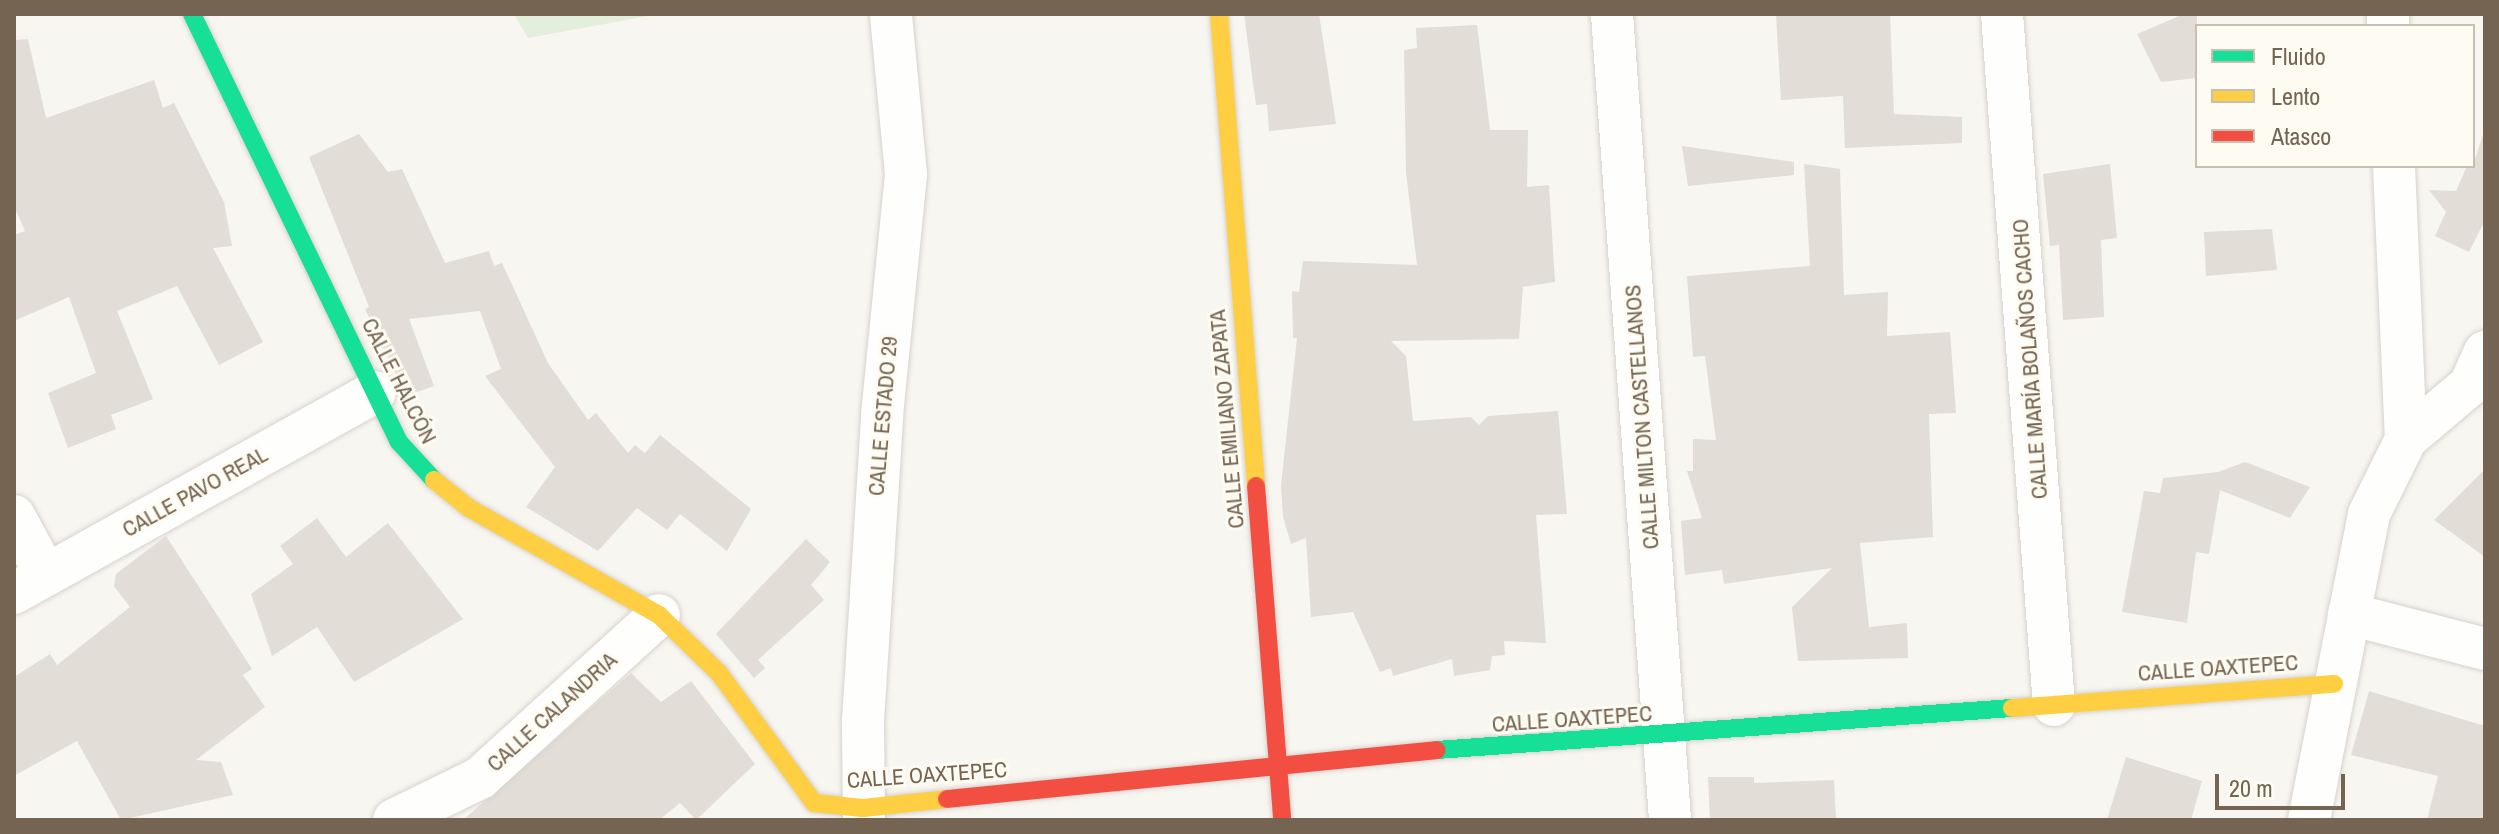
<!DOCTYPE html>
<html>
<head>
<meta charset="utf-8">
<style>
	body { margin:0 }
	#map { position:relative; width:2499px; height:834px; overflow:hidden; background:#f8f6f0; font-family:"Archivo Narrow",sans-serif }
	div>[style] { position:absolute }
	[style*='--x'] { left:calc(var(--x)*1px); top:calc(var(--y)*1px); width:calc(var(--w)*1px); rotate:calc(var(--a)*1deg) }
	.green>* { inset:0; background:#e3eedc }
	.building>* { inset:0; background:#e2ddd6 }
	.roads { filter:drop-shadow(0 0 2px #d6d2cd) drop-shadow(0 0 2px #d6d2cd) }
	.street>* { height:42px; margin:-21px; padding:0 21px; transform-origin:21px; border-radius:21px; background:#fefefd }
	.fast>* { height:18px; margin:-9px; padding:0 9px; transform-origin:9px; border-radius:9px; background:#16e098 }
	.slow>* { height:18px; margin:-9px; padding:0 9px; transform-origin:9px; border-radius:9px; background:#ffcf43 }
	.jam>* { height:18px; margin:-9px; padding:0 9px; transform-origin:9px; border-radius:9px; background:#f24e42 }
	span { translate:-50% -50%; white-space:nowrap; text-align:center; line-height:1.15; -webkit-text-stroke:6px #fefbf3; paint-order:stroke }
	.street-label { font-size:22px; color:#756451 }
	.frame { position:absolute; inset:0; border:16px solid #756451; pointer-events:none }
	.legend { position:absolute; left:2195px; top:24px; width:280px; height:144px; box-sizing:border-box; background:#fefbf3; border:2px solid #c7bfb2; margin:0; padding:10px 14px; list-style:none; font-size:24px; color:#756451 }
	.legend li { display:flex; align-items:center; gap:16px; height:40px }
	.legend b { width:40px; border:2px solid #c7bfb2 }
	.scale { position:absolute; left:2215px; top:774px; width:130px; height:36px; box-sizing:border-box; border:4px solid #756451; border-top:0; padding-left:10px; font-size:24px; line-height:28px; white-space:nowrap; color:#756451; -webkit-text-stroke:6px #fefbf3; paint-order:stroke }
</style>
</head>
<body>
<div id="map">
	<div class="green">
		<div style="clip-path:polygon(514px 14px,659px 14px,528px 38px)"></div>
	</div>
	<div class="building">
		<div style="clip-path:polygon(1244px 14px,1319px 14px,1336px 124px,1269px 131px,1267px 104px,1256px 105px)"></div>
		<div style="clip-path:polygon(1776px 14px,1890px 14px,1894px 114px,1962px 117px,1962px 143px,1845px 148px,1843px 96px,1781px 100px)"></div>
		<div style="clip-path:polygon(2184px 14px,2197px 14px,2197px 78px,2161px 82px,2137px 34px)"></div>
		<div style="clip-path:polygon(1477px 25px,1490px 130px,1528px 130px,1527px 187px,1549px 185px,1555px 282px,1523px 287px,1519px 339px,1391px 341px,1406px 356px,1413px 421px,1471px 417px,1479px 425px,1488px 416px,1558px 411px,1567px 514px,1536px 515px,1546px 643px,1504px 641px,1505px 655px,1492px 656px,1490px 670px,1454px 676px,1452px 659px,1393px 676px,1391px 668px,1380px 672px,1353px 612px,1311px 617px,1306px 538px,1291px 544px,1283px 517px,1281px 485px,1297px 338px,1293px 338px,1292px 291px,1299px 292px,1303px 261px,1417px 265px,1406px 172px,1404px 50px,1417px 48px,1416px 28px)"></div>
		<div style="clip-path:polygon(28px 39px,46px 118px,154px 80px,163px 108px,174px 103px,224px 202px,232px 246px,213px 248px,263px 342px,219px 365px,177px 286px,117px 311px,153px 399px,111px 415px,116px 429px,68px 448px,48px 393px,96px 373px,69px 297px,14px 321px,14px 235px,25px 231px,14px 206px,14px 40px)"></div>
		<div style="clip-path:polygon(2485px 128px,2485px 220px,2469px 252px,2435px 236px,2446px 212px,2429px 190px,2456px 191px,2467px 166px,2473px 166px)"></div>
		<div style="clip-path:polygon(359px 134px,388px 172px,402px 169px,445px 263px,489px 251px,494px 266px,502px 263px,548px 363px,588px 420px,596px 413px,628px 453px,635px 445px,645px 453px,660px 435px,751px 509px,727px 551px,680px 514px,667px 530px,637px 508px,598px 551px,526px 507px,555px 467px,485px 376px,501px 369px,480px 311px,409px 319px,434px 386px,406px 396px,365px 309px,369px 307px,309px 157px)"></div>
		<div style="clip-path:polygon(1682px 146px,1794px 162px,1794px 175px,1688px 186px)"></div>
		<div style="clip-path:polygon(1804px 164px,1840px 169px,1844px 295px,1888px 292px,1887px 336px,1950px 332px,1956px 413px,1929px 414px,1933px 537px,1860px 543px,1869px 627px,1907px 623px,1908px 658px,1798px 661px,1792px 607px,1832px 568px,1724px 584px,1722px 570px,1685px 575px,1681px 521px,1702px 518px,1687px 471px,1693px 471px,1693px 439px,1716px 440px,1705px 356px,1693px 357px,1687px 276px,1810px 266px)"></div>
		<div style="clip-path:polygon(2110px 164px,2117px 238px,2101px 240px,2104px 317px,2063px 320px,2059px 245px,2050px 246px,2043px 174px)"></div>
		<div style="clip-path:polygon(2272px 229px,2277px 270px,2206px 276px,2204px 232px)"></div>
		<div style="clip-path:polygon(2245px 462px,2310px 487px,2290px 518px,2220px 490px,2209px 554px,2196px 552px,2187px 623px,2122px 612px,2144px 491px,2160px 493px,2163px 478px,2218px 472px)"></div>
		<div style="clip-path:polygon(2485px 469px,2485px 557px,2434px 520px)"></div>
		<div style="clip-path:polygon(317px 518px,346px 557px,388px 523px,463px 619px,354px 682px,317px 627px,272px 656px,251px 594px,293px 564px,280px 546px)"></div>
		<div style="clip-path:polygon(166px 536px,252px 669px,243px 675px,265px 707px,196px 760px,221px 762px,233px 795px,121px 820px,77px 741px,14px 776px,14px 677px,50px 654px,57px 665px,130px 607px,114px 586px,116px 574px)"></div>
		<div style="clip-path:polygon(806px 539px,830px 562px,811px 585px,824px 600px,758px 660px,765px 668px,754px 678px,716px 634px)"></div>
		<div style="clip-path:polygon(631px 673px,661px 702px,691px 681px,755px 764px,696px 820px,680px 803px,659px 820px,463px 820px)"></div>
		<div style="clip-path:polygon(2369px 691px,2485px 726px,2485px 820px,2427px 820px,2438px 776px,2351px 755px)"></div>
		<div style="clip-path:polygon(2126px 757px,2202px 781px,2191px 820px,2107px 820px)"></div>
		<div style="clip-path:polygon(1708px 777px,1754px 777px,1754px 783px,1834px 780px,1836px 820px,1710px 820px)"></div>
	</div>
	<div class="roads">
		<div class="street">
			<div style="--x:1612;--y:14;--w:808;--a:85.88"></div>
			<div style="--x:2002;--y:14;--w:693;--a:85.7"></div>
			<div style="--x:2388;--y:14;--w:12;--a:90"></div>
			<div style="--x:2394;--y:166;--w:273;--a:87.5"></div>
			<div style="--x:14;--y:516;--w:67;--a:61.5"></div>
			<div style="--x:14;--y:593;--w:413;--a:-29.1"></div>
			<div style="--x:2349;--y:614;--w:140;--a:14.4"></div>
			<div style="--x:394;--y:820;--w:96;--a:-26"></div>
			<div style="--x:480;--y:778;--w:242;--a:-42.3"></div>
			<div style="--x:864;--y:820;--w:99;--a:-90.6"></div>
			<div style="--x:863;--y:721;--w:307;--a:-86.4"></div>
			<div style="--x:882;--y:415;--w:242;--a:-84.3"></div>
			<div style="--x:906;--y:174;--w:161;--a:-95.4"></div>
			<div style="--x:2309;--y:820;--w:312;--a:-78.9"></div>
			<div style="--x:2369;--y:514;--w:84;--a:-63.7"></div>
			<div style="--x:2406;--y:439;--w:84;--a:-40.2"></div>
			<div style="--x:2470;--y:385;--w:36;--a:-66"></div>
		</div>
		<div class="fast">
			<div style="--x:192;--y:14;--w:475;--a:64.2"></div>
			<div style="--x:399;--y:442;--w:52;--a:47.4"></div>
			<div style="--x:1437;--y:750;--w:577;--a:-4.18"></div>
		</div>
		<div class="slow">
			<div style="--x:1219;--y:14;--w:473;--a:85.5"></div>
			<div style="--x:434;--y:480;--w:45;--a:38.7"></div>
			<div style="--x:469;--y:508;--w:218;--a:29.4"></div>
			<div style="--x:659;--y:615;--w:83;--a:44"></div>
			<div style="--x:719;--y:673;--w:161;--a:53.8"></div>
			<div style="--x:814;--y:803;--w:49;--a:5.8"></div>
			<div style="--x:863;--y:808;--w:84;--a:-6.1"></div>
			<div style="--x:2012;--y:708;--w:323;--a:-4.3"></div>
		</div>
		<div class="jam">
			<div style="--x:1256;--y:486;--w:335;--a:85.5"></div>
			<div style="--x:947;--y:799;--w:492;--a:-5.7"></div>
		</div>
	</div>
	<div class="street-label">
		<span style="left:2030px;top:359px;rotate:-94deg">CALLE MARÍA BOLAÑOS CACHO</span>
		<span style="left:399px;top:381px;rotate:63deg">CALLE HALCÓN</span>
		<span style="left:883px;top:416px;rotate:-85deg">CALLE ESTADO 29</span>
		<span style="left:1642px;top:417px;rotate:-94deg">CALLE MILTON CASTELLANOS</span>
		<span style="left:1227px;top:419px;rotate:-95deg">CALLE EMILIANO ZAPATA</span>
		<span style="left:195px;top:492px;rotate:-29deg">CALLE PAVO REAL</span>
		<span style="left:2218px;top:668px;rotate:-4deg">CALLE OAXTEPEC</span>
		<span style="left:552px;top:712px;rotate:-42deg">CALLE CALANDRIA</span>
		<span style="left:1572px;top:719px;rotate:-4deg">CALLE OAXTEPEC</span>
		<span style="left:927px;top:775px;rotate:-4deg">CALLE OAXTEPEC</span>
	</div>
	<div class="frame"></div>
	<ul class="legend">
	<li><b style="height:10px;background:#16e098"></b>Fluido</li>
	<li><b style="height:10px;background:#ffcf43"></b>Lento</li>
	<li><b style="height:10px;background:#f24e42"></b>Atasco</li>
	</ul>
	<div class="scale">20 m</div>
</div>
</body>
</html>
